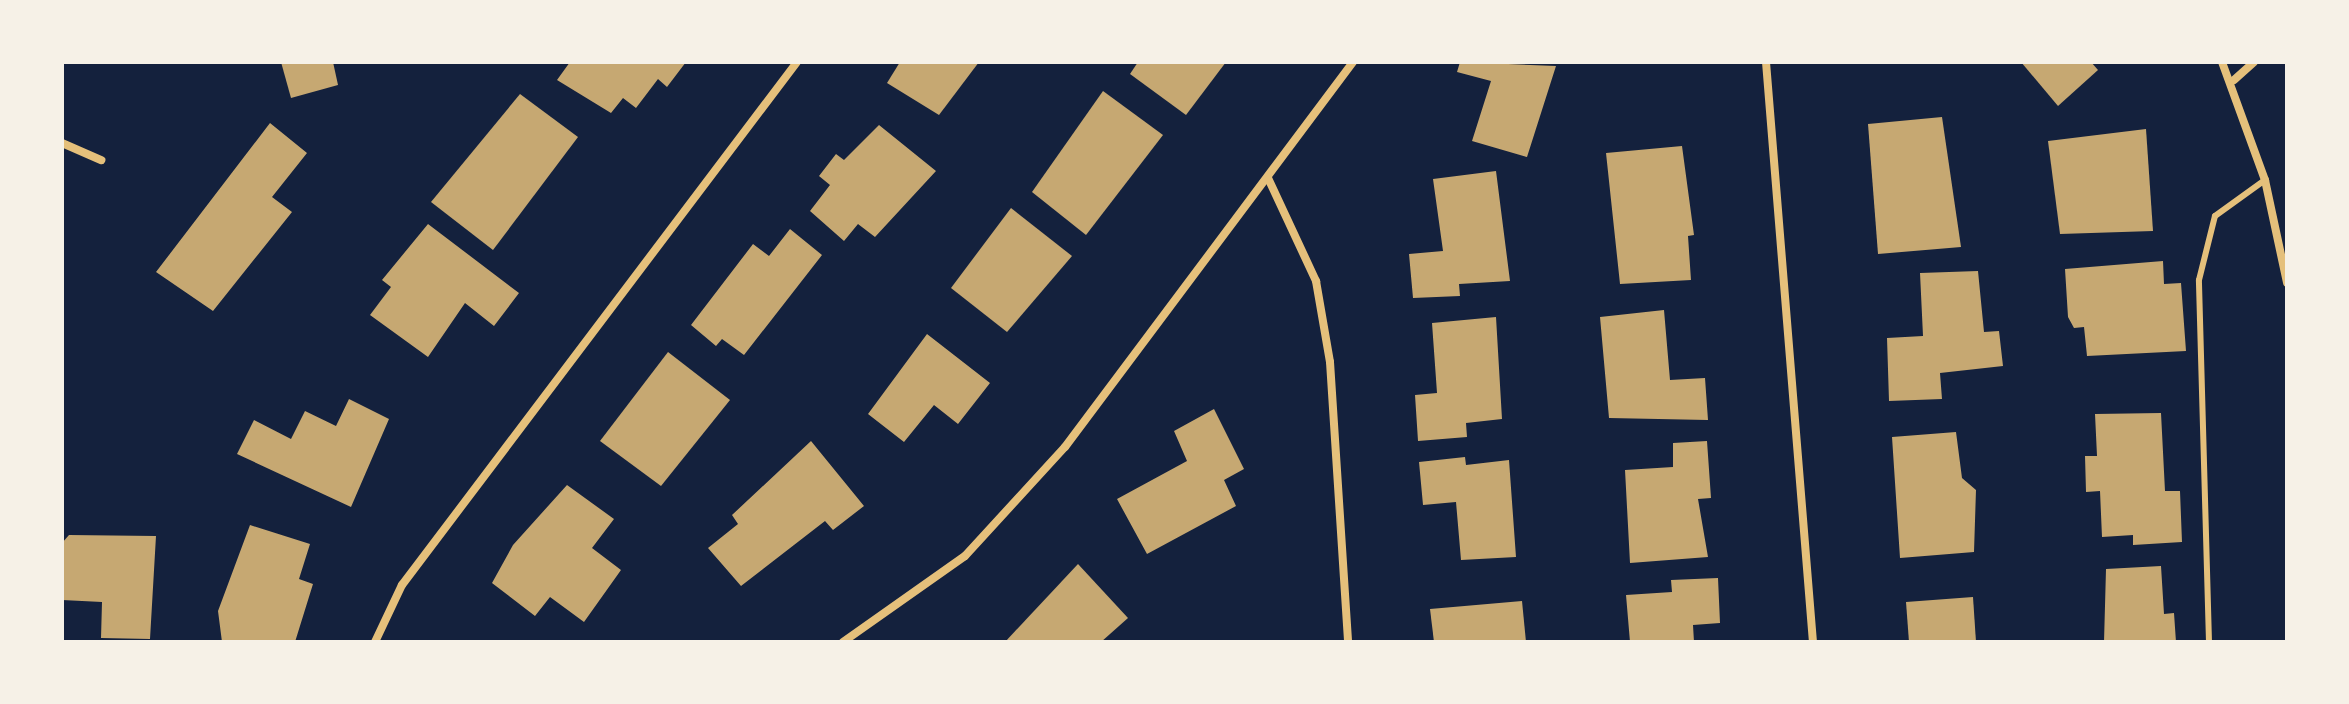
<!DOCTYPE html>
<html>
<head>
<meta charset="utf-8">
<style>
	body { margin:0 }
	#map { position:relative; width:2349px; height:704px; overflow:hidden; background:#14213d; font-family:Merriweather,serif }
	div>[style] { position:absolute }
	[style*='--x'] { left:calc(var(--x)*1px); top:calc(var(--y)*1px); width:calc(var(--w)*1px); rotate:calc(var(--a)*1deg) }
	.building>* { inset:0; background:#c6a872 }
	.service>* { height:6px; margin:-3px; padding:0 3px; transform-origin:3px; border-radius:3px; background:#e5c07b }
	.minor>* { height:8px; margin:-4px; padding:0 4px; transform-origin:4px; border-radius:4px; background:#e5c07b }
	span { translate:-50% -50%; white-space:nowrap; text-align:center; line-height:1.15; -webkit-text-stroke:8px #f6f1e7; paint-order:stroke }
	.frame { position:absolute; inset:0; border:64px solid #f6f1e7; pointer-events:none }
</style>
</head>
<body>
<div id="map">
	<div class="building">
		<div style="clip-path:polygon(281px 62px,333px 62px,338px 85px,291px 98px)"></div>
		<div style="clip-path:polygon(570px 62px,686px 62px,667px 87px,658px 79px,636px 108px,623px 98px,611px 113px,557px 80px)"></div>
		<div style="clip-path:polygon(900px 62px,979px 62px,939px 115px,887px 83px)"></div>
		<div style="clip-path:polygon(1138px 62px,1226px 62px,1186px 115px,1130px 74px)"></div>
		<div style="clip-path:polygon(1460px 62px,1556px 66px,1527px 157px,1472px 141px,1491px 81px,1457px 72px)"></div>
		<div style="clip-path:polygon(2021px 62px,2091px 62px,2098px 70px,2058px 106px)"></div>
		<div style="clip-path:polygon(1103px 91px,1163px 135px,1086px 235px,1032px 192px)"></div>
		<div style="clip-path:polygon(520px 94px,578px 137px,493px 250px,431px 202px)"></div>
		<div style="clip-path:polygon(1942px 117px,1961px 247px,1878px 254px,1868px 124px)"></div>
		<div style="clip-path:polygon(270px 123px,307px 153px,272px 197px,292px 212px,213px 311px,156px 272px)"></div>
		<div style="clip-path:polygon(879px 125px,936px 171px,875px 237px,858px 224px,844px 241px,810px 211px,830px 185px,819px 176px,836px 154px,844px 160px)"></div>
		<div style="clip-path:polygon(2146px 129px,2153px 231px,2060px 234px,2048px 141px)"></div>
		<div style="clip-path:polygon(1682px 146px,1694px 235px,1688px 236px,1691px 280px,1620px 284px,1606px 153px)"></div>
		<div style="clip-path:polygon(1496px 171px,1510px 281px,1459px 284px,1460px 296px,1413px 298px,1409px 254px,1443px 251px,1433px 179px)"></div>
		<div style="clip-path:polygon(1011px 208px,1072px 256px,1007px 332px,951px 288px)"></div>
		<div style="clip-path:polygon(428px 224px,519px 293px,494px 326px,465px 303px,428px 357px,370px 315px,391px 287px,382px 280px)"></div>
		<div style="clip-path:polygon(790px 229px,822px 255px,744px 355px,722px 339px,716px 346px,691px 325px,753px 244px,769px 256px)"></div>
		<div style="clip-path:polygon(2163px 261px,2164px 284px,2181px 283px,2186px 351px,2087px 356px,2084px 327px,2074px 328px,2068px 317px,2065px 269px)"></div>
		<div style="clip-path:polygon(1978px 271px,1984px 332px,1999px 331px,2003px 366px,1940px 373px,1942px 399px,1889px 401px,1887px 338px,1923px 336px,1920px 273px)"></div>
		<div style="clip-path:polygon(1664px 310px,1670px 380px,1705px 378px,1708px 420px,1609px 418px,1600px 317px)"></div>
		<div style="clip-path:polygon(1496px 317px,1502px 419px,1466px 423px,1467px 437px,1418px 441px,1415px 395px,1437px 393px,1432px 323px)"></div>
		<div style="clip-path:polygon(927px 334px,990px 383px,958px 424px,934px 405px,904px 442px,868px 414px)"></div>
		<div style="clip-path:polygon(668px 352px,730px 400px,661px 486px,600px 441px)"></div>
		<div style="clip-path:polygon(349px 399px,389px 419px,351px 507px,237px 454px,254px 420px,291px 439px,305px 411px,336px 426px)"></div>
		<div style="clip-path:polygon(1214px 409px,1244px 469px,1224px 480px,1236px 506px,1147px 554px,1117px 499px,1187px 461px,1174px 431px)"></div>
		<div style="clip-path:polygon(2161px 413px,2165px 491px,2180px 491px,2182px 542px,2133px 545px,2133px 535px,2102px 537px,2100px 491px,2086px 492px,2085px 456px,2097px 456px,2095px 414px)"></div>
		<div style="clip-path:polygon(1956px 432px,1962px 478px,1976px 490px,1974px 552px,1900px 558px,1892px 437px)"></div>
		<div style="clip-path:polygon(811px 441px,864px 506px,833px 530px,825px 521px,741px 586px,708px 548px,738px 524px,732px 515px)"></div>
		<div style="clip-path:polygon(1707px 441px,1711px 498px,1698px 499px,1708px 557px,1630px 563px,1625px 470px,1673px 467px,1673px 443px)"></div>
		<div style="clip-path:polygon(1465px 457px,1466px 465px,1509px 460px,1516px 557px,1461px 560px,1456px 502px,1423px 505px,1419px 462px)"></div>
		<div style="clip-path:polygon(567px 485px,614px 519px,592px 548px,621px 570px,584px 622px,550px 597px,535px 616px,492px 583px,513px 545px)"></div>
		<div style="clip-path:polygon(250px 525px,310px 544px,299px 579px,313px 584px,295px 642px,222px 642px,218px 611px)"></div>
		<div style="clip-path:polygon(69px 535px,156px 536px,150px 639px,101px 638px,102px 602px,62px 600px,62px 543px)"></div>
		<div style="clip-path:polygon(1078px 564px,1128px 618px,1101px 642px,1005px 642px)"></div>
		<div style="clip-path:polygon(2161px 566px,2164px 614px,2174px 613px,2176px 642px,2104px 642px,2106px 569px)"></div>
		<div style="clip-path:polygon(1718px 578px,1720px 623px,1693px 625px,1694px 642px,1630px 642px,1626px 595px,1672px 592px,1671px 580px)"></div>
		<div style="clip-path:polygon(1973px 597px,1976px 642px,1909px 642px,1906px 602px)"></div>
		<div style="clip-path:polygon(1522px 601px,1526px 642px,1434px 642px,1430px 609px)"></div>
	</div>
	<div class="service">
		<div style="--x:2209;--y:642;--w:362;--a:-91.6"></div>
		<div style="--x:2199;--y:280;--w:66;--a:-76"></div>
		<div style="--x:2215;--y:216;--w:62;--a:-35.8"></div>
	</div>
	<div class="minor">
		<div style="--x:1766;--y:62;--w:582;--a:85.37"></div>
		<div style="--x:2222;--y:62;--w:126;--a:70"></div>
		<div style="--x:2265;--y:180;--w:105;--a:77.9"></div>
		<div style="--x:2234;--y:80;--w:27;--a:-42"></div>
		<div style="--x:62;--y:143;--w:43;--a:23.6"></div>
		<div style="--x:1268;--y:178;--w:114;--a:65"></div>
		<div style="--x:1316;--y:281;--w:82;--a:80.2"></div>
		<div style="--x:1330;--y:362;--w:281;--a:86.3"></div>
		<div style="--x:375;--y:642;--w:63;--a:-64.7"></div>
		<div style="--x:402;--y:585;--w:655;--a:-52.94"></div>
		<div style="--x:843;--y:642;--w:149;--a:-35.2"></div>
		<div style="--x:965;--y:556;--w:148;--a:-47.5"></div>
		<div style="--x:1065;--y:447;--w:481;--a:-53.2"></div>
	</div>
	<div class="frame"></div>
</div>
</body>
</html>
